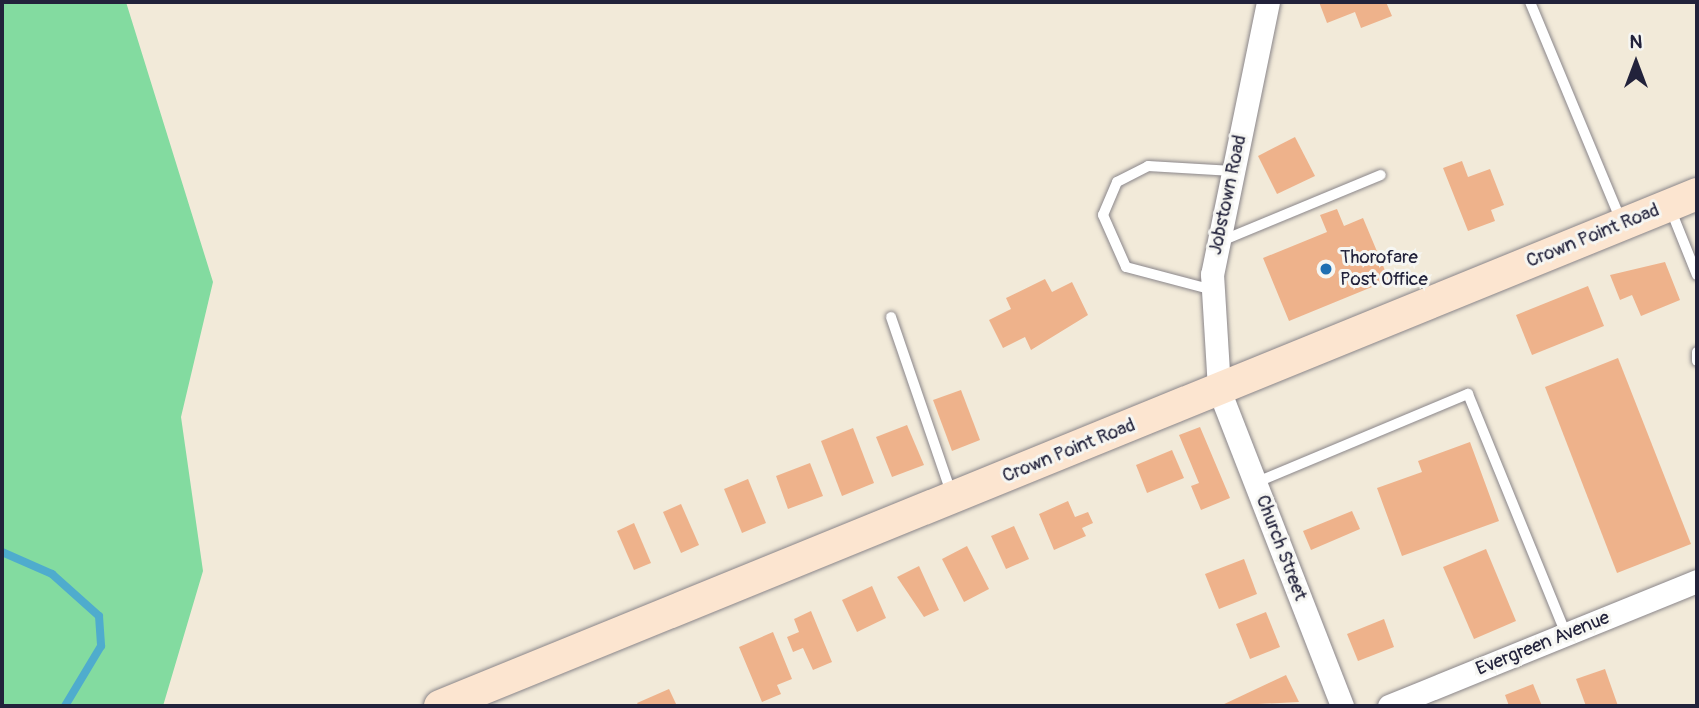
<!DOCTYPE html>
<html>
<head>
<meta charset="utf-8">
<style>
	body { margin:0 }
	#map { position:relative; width:1699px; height:708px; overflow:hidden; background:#f2ead9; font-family:Pangolin,sans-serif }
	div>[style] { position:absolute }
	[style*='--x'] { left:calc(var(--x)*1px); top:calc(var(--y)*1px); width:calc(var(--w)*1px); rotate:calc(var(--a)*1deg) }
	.green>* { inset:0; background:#83dba0 }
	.stream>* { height:8px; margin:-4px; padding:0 4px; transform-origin:4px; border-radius:4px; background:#4faccd }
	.building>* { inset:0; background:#eeb28b }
	.roads { filter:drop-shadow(0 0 2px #8a868a) drop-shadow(0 0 2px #8a868a) }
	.service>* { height:10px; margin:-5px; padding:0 5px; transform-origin:5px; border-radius:5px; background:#fff }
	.minor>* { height:23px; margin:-11.5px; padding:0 11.5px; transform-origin:11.5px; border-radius:11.5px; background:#fff }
	.secondary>* { height:32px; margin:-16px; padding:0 16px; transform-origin:16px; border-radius:16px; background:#fce5d0 }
	.dots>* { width:19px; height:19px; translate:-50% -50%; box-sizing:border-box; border:4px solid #f6f6f2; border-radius:50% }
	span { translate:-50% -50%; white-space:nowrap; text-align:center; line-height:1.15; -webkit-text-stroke:6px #f6f6f2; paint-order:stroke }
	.street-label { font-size:19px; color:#22223b }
	.poi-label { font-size:19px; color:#22223b }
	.left { translate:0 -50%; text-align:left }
	.frame { position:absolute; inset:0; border:4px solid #22223b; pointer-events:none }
	.north { position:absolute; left:1601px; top:28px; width:70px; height:70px; -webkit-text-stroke:5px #f6f6f2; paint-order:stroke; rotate:0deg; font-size:19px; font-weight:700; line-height:28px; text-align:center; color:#22223b }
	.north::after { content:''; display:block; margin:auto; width:24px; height:32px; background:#22223b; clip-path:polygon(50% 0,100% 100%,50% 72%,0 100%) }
</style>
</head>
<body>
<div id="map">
	<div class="green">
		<div style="clip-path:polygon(2px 2px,126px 2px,213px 282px,181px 417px,203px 571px,163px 706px,2px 706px)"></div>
	</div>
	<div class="stream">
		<div style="--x:2;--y:552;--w:55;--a:23.7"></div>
		<div style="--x:52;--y:574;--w:63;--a:41.8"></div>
		<div style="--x:99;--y:616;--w:30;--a:86"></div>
		<div style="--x:101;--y:646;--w:70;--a:121"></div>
	</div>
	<div class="building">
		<div style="clip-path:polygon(1319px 2px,1386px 2px,1392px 16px,1361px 28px,1355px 12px,1327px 23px)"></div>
		<div style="clip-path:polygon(1295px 137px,1315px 176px,1277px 194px,1258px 156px)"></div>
		<div style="clip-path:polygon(1462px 161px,1468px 177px,1490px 169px,1504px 205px,1491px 210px,1495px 221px,1468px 231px,1443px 168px)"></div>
		<div style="clip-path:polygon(1337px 209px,1344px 226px,1363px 218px,1389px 280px,1289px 321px,1263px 258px,1327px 232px,1320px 215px)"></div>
		<div style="clip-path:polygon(1665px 262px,1680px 300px,1641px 316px,1632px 295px,1620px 300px,1610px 275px)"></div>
		<div style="clip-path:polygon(1045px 279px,1052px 292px,1072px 282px,1088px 315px,1031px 350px,1025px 337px,1003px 348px,989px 320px,1011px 309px,1006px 298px)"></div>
		<div style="clip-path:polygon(1588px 286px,1604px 326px,1532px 355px,1516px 315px)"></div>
		<div style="clip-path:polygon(1618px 358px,1691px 544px,1617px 573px,1545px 387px)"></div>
		<div style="clip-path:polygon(961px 390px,980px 440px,952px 451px,933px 400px)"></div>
		<div style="clip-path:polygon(907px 425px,924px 465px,892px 477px,876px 437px)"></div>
		<div style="clip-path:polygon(1200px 427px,1230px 498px,1201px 510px,1191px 486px,1199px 483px,1179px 435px)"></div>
		<div style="clip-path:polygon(853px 428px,874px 483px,842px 496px,821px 441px)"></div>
		<div style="clip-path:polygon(1470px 442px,1499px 521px,1402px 556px,1377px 488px,1422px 472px,1418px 461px)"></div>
		<div style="clip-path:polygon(1172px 450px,1184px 478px,1147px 493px,1136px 465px)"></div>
		<div style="clip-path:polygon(810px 463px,823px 496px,788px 509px,776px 476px)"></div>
		<div style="clip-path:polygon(748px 479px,766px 523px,742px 533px,724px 489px)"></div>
		<div style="clip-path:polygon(1068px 501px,1075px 517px,1088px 512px,1093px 523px,1082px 528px,1086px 536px,1054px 550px,1039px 514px)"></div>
		<div style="clip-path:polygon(681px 504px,699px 545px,681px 553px,663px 512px)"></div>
		<div style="clip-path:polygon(1352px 511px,1360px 529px,1311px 550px,1303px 531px)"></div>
		<div style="clip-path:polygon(634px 523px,651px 563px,634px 570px,617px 531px)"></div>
		<div style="clip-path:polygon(1014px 526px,1029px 559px,1006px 569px,991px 536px)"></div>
		<div style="clip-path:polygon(967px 546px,989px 589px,964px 602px,942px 559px)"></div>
		<div style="clip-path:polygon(1486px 549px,1516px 621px,1474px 639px,1443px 567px)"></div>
		<div style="clip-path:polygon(1244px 559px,1257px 594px,1219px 609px,1205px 574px)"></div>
		<div style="clip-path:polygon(919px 566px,939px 610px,924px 617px,897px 577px)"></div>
		<div style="clip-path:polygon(872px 586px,886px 618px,857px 632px,842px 600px)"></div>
		<div style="clip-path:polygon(811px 611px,832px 662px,813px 670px,803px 648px,793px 652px,787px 637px,799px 632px,794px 619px)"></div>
		<div style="clip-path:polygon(1266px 612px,1280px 647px,1250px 659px,1236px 624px)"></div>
		<div style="clip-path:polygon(1384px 619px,1394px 647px,1358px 661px,1347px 634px)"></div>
		<div style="clip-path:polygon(773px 632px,792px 679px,777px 685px,781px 694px,762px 702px,739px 647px)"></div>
		<div style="clip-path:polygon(1605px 669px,1618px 706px,1586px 706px,1576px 679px)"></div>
		<div style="clip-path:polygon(1286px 675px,1299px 702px,1220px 706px)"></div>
		<div style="clip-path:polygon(1533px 684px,1542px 706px,1509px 706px,1505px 695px)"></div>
		<div style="clip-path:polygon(669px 689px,677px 706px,639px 706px,637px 703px)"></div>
	</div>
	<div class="roads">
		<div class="service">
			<div style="--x:1530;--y:2;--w:237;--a:67.4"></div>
			<div style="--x:1670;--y:208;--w:72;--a:68.1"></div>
			<div style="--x:1219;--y:242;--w:175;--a:-22.5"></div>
			<div style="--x:1213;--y:290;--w:90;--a:-165.2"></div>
			<div style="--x:1126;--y:267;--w:57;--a:-113.9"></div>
			<div style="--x:1103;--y:215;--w:36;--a:-67"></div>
			<div style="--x:1117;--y:182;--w:35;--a:-27"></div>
			<div style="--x:1148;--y:166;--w:85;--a:3.4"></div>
			<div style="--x:891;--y:317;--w:188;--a:71.1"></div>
			<div style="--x:1697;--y:352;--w:9;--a:90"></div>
			<div style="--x:1255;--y:483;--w:231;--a:-22.7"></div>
			<div style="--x:1468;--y:394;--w:259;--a:67.8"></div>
		</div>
		<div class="minor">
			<div style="--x:1268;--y:2;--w:278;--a:101.6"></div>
			<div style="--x:1212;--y:274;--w:116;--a:86.5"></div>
			<div style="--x:1219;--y:390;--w:339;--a:68.7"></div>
			<div style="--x:1389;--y:706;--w:332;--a:-22.1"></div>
		</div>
		<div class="secondary">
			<div style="--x:440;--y:706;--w:1357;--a:-22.16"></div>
		</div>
	</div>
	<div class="dots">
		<div style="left:1326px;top:269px;background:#1f6fb2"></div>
	</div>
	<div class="street-label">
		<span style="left:1228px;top:195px;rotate:-78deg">Jobstown Road</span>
		<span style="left:1593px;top:236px;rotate:-22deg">Crown Point Road</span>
		<span style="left:1069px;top:451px;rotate:-22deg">Crown Point Road</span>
		<span style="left:1281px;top:548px;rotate:69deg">Church Street</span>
		<span style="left:1543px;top:644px;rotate:-22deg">Evergreen Avenue</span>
	</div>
	<div class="poi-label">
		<span class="left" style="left:1340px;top:269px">Thorofare<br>Post Office</span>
	</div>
	<div class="frame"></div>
	<div class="north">N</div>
</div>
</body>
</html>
